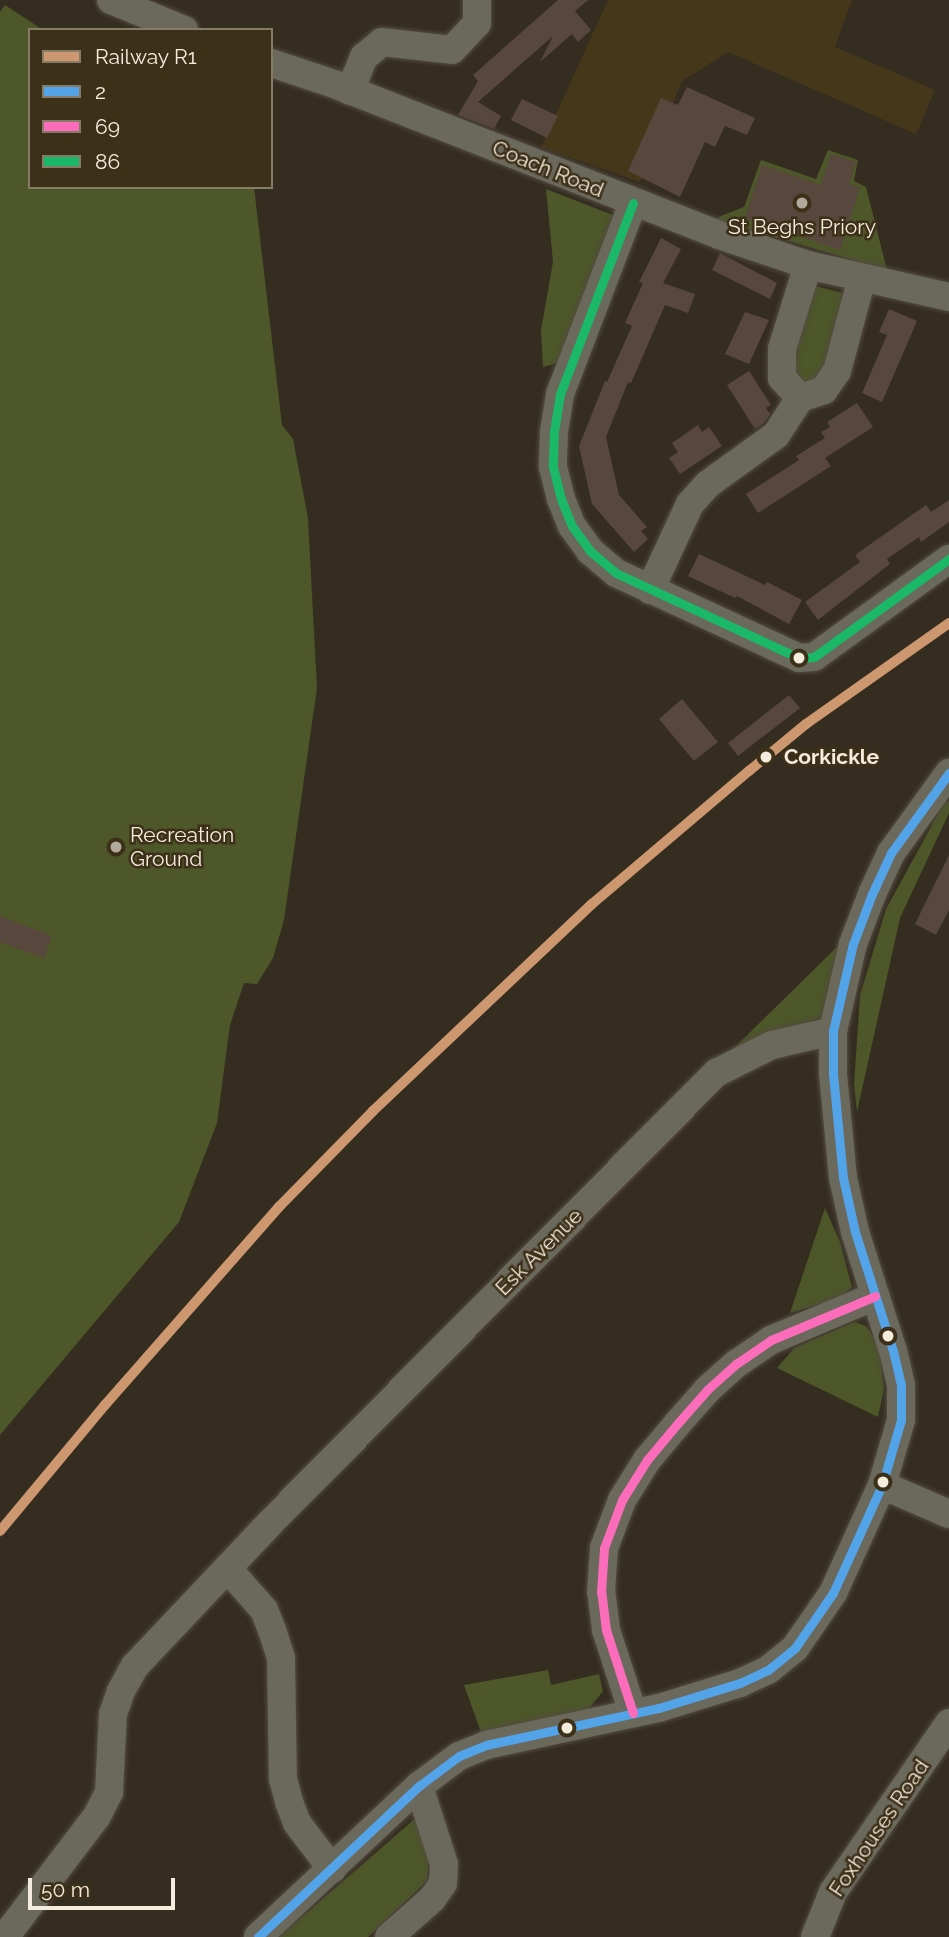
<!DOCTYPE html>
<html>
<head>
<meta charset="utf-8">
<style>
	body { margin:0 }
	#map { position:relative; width:949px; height:1937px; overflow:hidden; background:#352d20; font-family:Raleway,sans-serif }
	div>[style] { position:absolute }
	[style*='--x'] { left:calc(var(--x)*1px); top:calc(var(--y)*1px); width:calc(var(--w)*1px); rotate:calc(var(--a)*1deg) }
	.built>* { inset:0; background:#453719 }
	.green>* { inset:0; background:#4d5729 }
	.building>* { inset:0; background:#58473c }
	.roads { filter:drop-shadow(0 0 2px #524b40) drop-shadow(0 0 2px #524b40) }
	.minor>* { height:28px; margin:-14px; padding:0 14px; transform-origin:14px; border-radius:14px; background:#6b685c }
	.bus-1>* { height:9px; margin:-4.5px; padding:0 4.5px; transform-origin:4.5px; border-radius:4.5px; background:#53a3e8 }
	.bus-2>* { height:9px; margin:-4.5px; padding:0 4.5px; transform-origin:4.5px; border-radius:4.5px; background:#fb6dba }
	.bus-3>* { height:9px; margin:-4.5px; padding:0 4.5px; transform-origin:4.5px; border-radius:4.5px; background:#1ab867 }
	.rail-1>* { height:10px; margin:-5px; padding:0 5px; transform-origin:5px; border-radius:5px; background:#cd976f }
	.dots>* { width:19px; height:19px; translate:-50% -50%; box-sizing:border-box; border:4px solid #3d3018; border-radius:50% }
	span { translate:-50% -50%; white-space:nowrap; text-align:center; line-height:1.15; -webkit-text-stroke:5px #3d3018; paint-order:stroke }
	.street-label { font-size:21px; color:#f4ecdd }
	.poi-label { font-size:21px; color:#f4ecdd }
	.left { translate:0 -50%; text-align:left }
	.stop-label { font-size:21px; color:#f4ecdd; font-weight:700 }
	.legend { position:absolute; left:28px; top:28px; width:245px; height:161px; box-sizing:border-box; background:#3d3018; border:2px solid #867b67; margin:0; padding:9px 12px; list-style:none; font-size:21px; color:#f4ecdd }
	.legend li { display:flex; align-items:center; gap:14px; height:35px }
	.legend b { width:35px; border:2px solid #867b67 }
	.scale { position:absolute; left:28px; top:1878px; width:147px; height:32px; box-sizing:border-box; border:4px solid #f4ecdd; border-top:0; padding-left:9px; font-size:21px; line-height:24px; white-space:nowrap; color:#f4ecdd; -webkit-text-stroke:5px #3d3018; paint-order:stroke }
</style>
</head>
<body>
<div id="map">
	<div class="built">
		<div style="clip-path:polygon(608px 0,852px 0,835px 47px,935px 90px,916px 134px,728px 52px,682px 81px,640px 182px,541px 147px)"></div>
	</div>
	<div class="green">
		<div style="clip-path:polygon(5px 5px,43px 30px,30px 30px,30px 187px,254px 187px,282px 425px,293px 439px,308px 518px,317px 688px,284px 920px,273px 958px,257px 984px,244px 983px,230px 1025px,217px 1123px,179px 1222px,0 1435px,0 12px)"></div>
		<div style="clip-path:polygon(828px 150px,858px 160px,854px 181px,866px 187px,887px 270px,713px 219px,744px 207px,761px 160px,816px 179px)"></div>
		<div style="clip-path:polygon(546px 189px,613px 215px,561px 362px,543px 367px,541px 330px,553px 262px)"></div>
		<div style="clip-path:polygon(815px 286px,847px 294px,825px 377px,801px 390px,791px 364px)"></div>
		<div style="clip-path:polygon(949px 801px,949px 813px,900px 918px,857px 1112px,854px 1085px,860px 995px,886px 909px,944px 803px)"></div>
		<div style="clip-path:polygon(839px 945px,822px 1017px,732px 1050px)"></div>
		<div style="clip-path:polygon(825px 1208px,840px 1242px,852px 1287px,840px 1298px,790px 1313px)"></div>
		<div style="clip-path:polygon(854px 1322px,866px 1326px,879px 1345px,884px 1389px,878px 1417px,777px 1368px,794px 1348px)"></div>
		<div style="clip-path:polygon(548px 1670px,551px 1685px,599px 1674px,603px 1691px,587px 1711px,482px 1735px,464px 1685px)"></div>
		<div style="clip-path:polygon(418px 1816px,429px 1860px,427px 1881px,368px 1937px,279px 1937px)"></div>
	</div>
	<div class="building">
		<div style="clip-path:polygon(558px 0,588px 0,575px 11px,591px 30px,578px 42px,572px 34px,540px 62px,553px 36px,478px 102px,501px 116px,494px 129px,458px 115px,478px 81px,473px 75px)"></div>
		<div style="clip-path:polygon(687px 87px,755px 118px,747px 135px,725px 126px,715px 147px,705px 142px,680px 197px,628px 171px,661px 98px,678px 105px)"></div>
		<div style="clip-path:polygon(522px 99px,558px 116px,547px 138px,511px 120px)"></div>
		<div style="clip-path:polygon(831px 154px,856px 162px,849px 184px,860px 188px,840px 250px,745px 218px,762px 165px,821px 185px)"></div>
		<div style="clip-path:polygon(661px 238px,681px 249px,663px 283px,695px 294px,688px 313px,665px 305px,631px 383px,628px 382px,606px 437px,619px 495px,647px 527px,641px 531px,648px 539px,634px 552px,592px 504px,579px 446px,605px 381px,607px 382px,632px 326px,625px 323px,643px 283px,639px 282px)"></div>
		<div style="clip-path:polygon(720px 253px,777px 283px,770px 299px,712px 270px)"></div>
		<div style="clip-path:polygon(889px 309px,917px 321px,882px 402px,862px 393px,887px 335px,879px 332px)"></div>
		<div style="clip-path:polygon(745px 312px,769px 320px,749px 364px,725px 354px)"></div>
		<div style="clip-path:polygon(749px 371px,771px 405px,766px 408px,770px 414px,764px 423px,755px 429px,727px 385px)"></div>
		<div style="clip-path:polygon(857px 403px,873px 427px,825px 458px,831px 466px,758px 513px,746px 494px,799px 460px,796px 456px,825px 438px,821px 432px,830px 427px,827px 422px)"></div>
		<div style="clip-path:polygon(698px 425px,702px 432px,709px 427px,722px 446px,680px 474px,669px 458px,678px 452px,672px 443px)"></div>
		<div style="clip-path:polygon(949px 500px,949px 522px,921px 542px,919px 537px,887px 559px,890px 564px,818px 620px,805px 602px,860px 562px,855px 555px,926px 505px,931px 512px)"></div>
		<div style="clip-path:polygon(699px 554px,765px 585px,767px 582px,802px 600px,789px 624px,737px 596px,735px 598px,688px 576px)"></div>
		<div style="clip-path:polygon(789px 695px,800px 708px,738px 756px,728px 743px)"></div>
		<div style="clip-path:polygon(682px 699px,718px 742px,694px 761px,659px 719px)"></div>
		<div style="clip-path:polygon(949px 855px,949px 910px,936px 935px,915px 924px)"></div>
		<div style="clip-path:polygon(0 916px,52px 936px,44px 958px,0 942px)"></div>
	</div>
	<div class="roads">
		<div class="minor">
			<div style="--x:111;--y:0;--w:79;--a:22.3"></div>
			<div style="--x:271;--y:63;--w:66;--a:18.4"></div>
			<div style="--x:334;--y:84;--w:414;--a:21.4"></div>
			<div style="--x:719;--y:235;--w:94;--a:18.6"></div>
			<div style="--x:808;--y:265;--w:145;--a:12.8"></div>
			<div style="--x:350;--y:91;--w:37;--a:-68"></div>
			<div style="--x:364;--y:57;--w:23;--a:-40"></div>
			<div style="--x:382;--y:42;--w:70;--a:6.5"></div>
			<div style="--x:452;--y:50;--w:37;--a:-47"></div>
			<div style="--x:477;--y:23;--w:23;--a:-90"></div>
			<div style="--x:633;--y:203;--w:204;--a:110.9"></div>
			<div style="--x:560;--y:394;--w:37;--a:99"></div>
			<div style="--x:554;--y:431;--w:36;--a:92"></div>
			<div style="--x:553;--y:467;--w:33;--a:76"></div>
			<div style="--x:561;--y:499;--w:29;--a:68"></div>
			<div style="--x:572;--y:526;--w:31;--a:54"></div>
			<div style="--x:590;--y:551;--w:34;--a:40"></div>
			<div style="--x:616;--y:573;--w:202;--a:24.9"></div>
			<div style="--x:799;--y:658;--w:15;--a:-4"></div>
			<div style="--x:814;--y:657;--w:167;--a:-36"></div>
			<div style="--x:800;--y:398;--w:27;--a:-132"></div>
			<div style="--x:782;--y:378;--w:29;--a:-90"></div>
			<div style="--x:782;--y:349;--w:88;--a:-72.8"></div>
			<div style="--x:650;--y:590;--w:95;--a:-65.1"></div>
			<div style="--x:690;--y:504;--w:27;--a:-48"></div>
			<div style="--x:708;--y:484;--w:84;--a:-35.8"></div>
			<div style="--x:776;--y:435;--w:44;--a:-57"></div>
			<div style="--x:800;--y:398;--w:25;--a:-18"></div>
			<div style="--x:824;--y:390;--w:23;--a:-56"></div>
			<div style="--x:837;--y:371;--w:96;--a:-75"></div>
			<div style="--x:882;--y:1485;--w:73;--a:23.4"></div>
			<div style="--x:228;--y:1569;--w:55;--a:48.7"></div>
			<div style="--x:264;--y:1610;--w:22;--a:68"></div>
			<div style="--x:272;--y:1630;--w:29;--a:72"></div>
			<div style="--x:281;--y:1658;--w:121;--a:89.1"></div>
			<div style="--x:283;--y:1779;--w:24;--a:75"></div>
			<div style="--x:289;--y:1802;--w:22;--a:69"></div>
			<div style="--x:297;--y:1823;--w:58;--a:52.7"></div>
			<div style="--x:633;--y:1713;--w:87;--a:-108"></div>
			<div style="--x:606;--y:1630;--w:38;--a:-97"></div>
			<div style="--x:601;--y:1592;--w:44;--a:-86.1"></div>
			<div style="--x:604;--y:1548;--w:51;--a:-69.4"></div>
			<div style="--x:622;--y:1500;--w:47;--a:-58"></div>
			<div style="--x:647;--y:1460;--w:48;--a:-50"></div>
			<div style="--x:678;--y:1423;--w:45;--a:-48.6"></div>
			<div style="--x:708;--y:1389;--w:38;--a:-42"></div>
			<div style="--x:736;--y:1364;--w:42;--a:-34.4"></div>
			<div style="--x:771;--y:1340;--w:113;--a:-22.9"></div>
			<div style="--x:5;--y:1937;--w:152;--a:-52.8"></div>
			<div style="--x:97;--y:1816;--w:27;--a:-63"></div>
			<div style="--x:109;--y:1792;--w:78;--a:-87.1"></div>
			<div style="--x:113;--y:1714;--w:24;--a:-71"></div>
			<div style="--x:121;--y:1691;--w:29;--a:-61"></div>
			<div style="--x:135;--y:1666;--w:197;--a:-46.6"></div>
			<div style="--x:270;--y:1523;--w:634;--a:-45.26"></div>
			<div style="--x:716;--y:1073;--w:63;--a:-26.6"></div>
			<div style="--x:772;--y:1045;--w:63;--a:-12.9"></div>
			<div style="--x:258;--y:1937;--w:221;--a:-43.2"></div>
			<div style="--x:419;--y:1786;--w:50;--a:-36.9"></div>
			<div style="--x:459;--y:1756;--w:29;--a:-22"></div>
			<div style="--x:486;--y:1745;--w:177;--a:-12.1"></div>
			<div style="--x:659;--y:1708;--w:85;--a:-17.2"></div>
			<div style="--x:740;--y:1683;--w:31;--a:-25"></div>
			<div style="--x:768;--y:1670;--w:35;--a:-39"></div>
			<div style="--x:795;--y:1648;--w:67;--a:-55.4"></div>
			<div style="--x:833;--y:1593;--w:119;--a:-65.6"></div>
			<div style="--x:882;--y:1485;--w:68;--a:-73.7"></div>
			<div style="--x:901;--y:1420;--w:35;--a:-90"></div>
			<div style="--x:901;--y:1385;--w:35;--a:-103"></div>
			<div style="--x:893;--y:1351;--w:125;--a:-107.7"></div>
			<div style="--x:855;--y:1232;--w:55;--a:-102.5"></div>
			<div style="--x:843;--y:1178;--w:104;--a:-95.5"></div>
			<div style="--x:833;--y:1074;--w:43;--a:-90"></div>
			<div style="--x:833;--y:1031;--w:89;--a:-77.1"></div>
			<div style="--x:853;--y:944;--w:53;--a:-69.2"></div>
			<div style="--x:872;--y:894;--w:45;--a:-65.1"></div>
			<div style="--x:891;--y:853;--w:99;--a:-54.1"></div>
			<div style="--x:389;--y:1937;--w:57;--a:-41.5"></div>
			<div style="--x:432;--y:1899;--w:19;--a:-55"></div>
			<div style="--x:443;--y:1883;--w:19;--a:-87"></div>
			<div style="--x:444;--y:1864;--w:82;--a:-107.8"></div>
			<div style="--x:815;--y:1937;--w:48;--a:-68.2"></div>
			<div style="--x:833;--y:1892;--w:205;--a:-55.5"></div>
		</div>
	</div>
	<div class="bus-1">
		<div style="--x:258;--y:1937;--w:221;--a:-43.2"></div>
		<div style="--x:419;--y:1786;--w:50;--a:-36.9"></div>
		<div style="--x:459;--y:1756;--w:29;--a:-22"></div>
		<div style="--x:486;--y:1745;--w:177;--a:-12.1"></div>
		<div style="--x:659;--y:1708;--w:85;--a:-17.2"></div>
		<div style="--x:740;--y:1683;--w:31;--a:-25"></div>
		<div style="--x:768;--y:1670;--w:35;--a:-39"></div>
		<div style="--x:795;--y:1648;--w:67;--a:-55.4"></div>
		<div style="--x:833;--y:1593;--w:119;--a:-65.6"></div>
		<div style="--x:882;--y:1485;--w:68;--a:-73.7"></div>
		<div style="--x:901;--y:1420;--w:35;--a:-90"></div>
		<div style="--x:901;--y:1385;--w:35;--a:-103"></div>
		<div style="--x:893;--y:1351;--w:125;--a:-107.7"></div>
		<div style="--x:855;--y:1232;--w:55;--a:-102.5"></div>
		<div style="--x:843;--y:1178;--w:104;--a:-95.5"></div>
		<div style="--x:833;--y:1074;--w:43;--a:-90"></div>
		<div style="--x:833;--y:1031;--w:89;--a:-77.1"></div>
		<div style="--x:853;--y:944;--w:53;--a:-69.2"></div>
		<div style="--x:872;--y:894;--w:45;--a:-65.1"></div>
		<div style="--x:891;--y:853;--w:99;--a:-54.1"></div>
	</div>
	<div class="bus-2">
		<div style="--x:633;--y:1713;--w:87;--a:-108"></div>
		<div style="--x:606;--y:1630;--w:38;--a:-97"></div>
		<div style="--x:601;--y:1592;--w:44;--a:-86.1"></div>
		<div style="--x:604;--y:1548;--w:51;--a:-69.4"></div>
		<div style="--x:622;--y:1500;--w:47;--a:-58"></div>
		<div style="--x:647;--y:1460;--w:48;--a:-50"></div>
		<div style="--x:678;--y:1423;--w:45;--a:-48.6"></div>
		<div style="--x:708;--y:1389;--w:38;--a:-42"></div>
		<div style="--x:736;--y:1364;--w:42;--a:-34.4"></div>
		<div style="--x:771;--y:1340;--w:113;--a:-22.9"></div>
	</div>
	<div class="bus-3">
		<div style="--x:633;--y:203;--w:204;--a:110.9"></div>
		<div style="--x:560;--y:394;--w:37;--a:99"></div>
		<div style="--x:554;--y:431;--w:36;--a:92"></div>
		<div style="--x:553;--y:467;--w:33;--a:76"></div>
		<div style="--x:561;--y:499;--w:29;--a:68"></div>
		<div style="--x:572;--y:526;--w:31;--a:54"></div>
		<div style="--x:590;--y:551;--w:34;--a:40"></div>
		<div style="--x:616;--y:573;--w:202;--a:24.9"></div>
		<div style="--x:799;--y:658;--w:15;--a:-4"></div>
		<div style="--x:814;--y:657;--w:167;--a:-36"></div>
	</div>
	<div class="rail-1">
		<div style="--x:0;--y:1531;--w:164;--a:-50.2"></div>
		<div style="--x:105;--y:1405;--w:264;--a:-48.7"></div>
		<div style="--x:279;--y:1207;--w:134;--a:-45.6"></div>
		<div style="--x:373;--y:1111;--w:301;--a:-43.4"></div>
		<div style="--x:592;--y:904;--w:206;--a:-40.3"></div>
		<div style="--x:749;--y:771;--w:74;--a:-39.5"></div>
		<div style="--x:806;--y:724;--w:175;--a:-35.2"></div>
	</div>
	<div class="dots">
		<div style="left:802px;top:203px;background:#b1a99b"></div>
		<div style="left:799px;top:658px;background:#f4ecdd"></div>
		<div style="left:766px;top:757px;background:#f4ecdd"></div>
		<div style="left:116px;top:847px;background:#b1a99b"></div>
		<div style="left:888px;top:1336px;background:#f4ecdd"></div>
		<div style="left:883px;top:1482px;background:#f4ecdd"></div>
		<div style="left:567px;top:1728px;background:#f4ecdd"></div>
	</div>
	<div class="street-label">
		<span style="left:548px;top:169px;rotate:22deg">Coach Road</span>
		<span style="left:539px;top:1252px;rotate:-45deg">Esk Avenue</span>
		<span style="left:879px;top:1828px;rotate:-56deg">Foxhouses Road</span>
	</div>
	<div class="poi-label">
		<span style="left:802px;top:227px">St Beghs Priory</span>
		<span class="left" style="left:130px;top:847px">Recreation<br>Ground</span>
	</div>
	<div class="stop-label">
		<span class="left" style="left:784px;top:757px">Corkickle</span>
	</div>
	<ul class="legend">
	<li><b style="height:9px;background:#cd976f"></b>Railway R1</li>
	<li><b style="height:9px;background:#53a3e8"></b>2</li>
	<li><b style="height:9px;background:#fb6dba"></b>69</li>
	<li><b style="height:9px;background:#1ab867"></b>86</li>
	</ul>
	<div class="scale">50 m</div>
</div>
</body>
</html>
